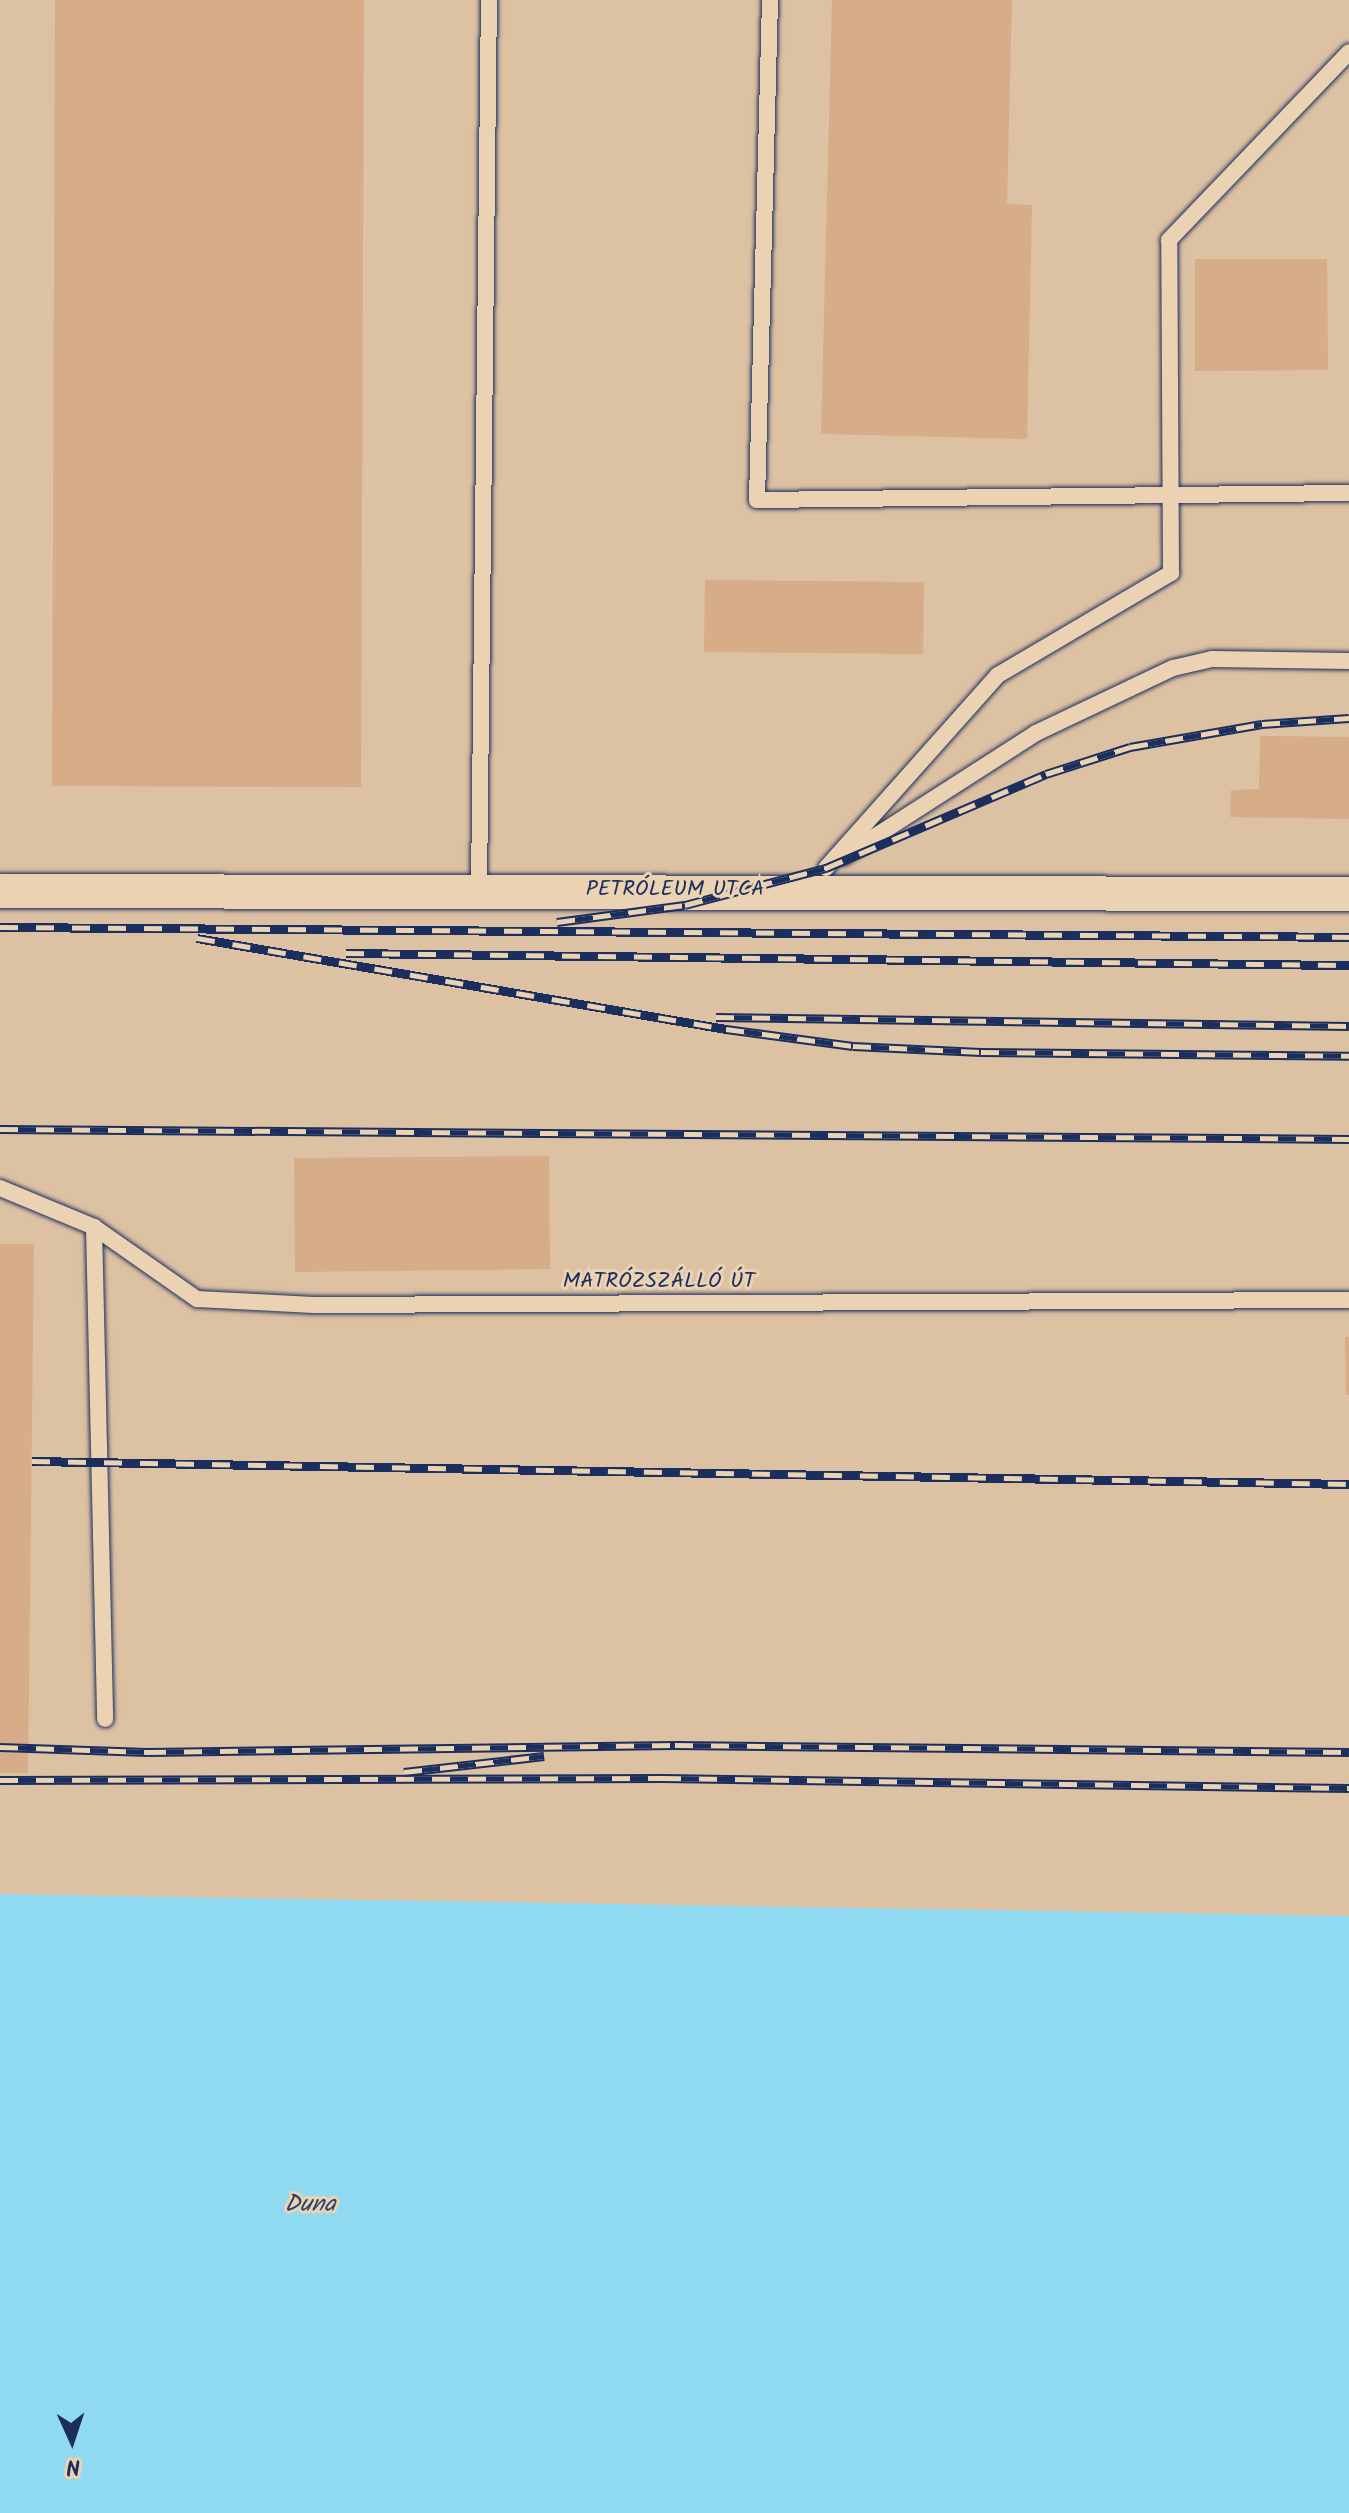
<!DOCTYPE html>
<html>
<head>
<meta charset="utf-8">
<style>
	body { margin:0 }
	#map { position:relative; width:1349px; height:2513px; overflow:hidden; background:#ebd2b3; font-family:Kalam,sans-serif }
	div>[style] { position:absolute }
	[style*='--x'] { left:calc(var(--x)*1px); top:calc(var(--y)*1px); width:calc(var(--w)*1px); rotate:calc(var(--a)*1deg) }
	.built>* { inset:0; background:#ddc1a3 }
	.water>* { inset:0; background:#90daf1 }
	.building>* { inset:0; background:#d6ad88 }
	.roads { filter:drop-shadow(0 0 2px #1b2f5e) drop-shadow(0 0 2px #1b2f5e) }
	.lane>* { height:16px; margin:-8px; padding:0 8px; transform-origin:8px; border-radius:8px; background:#ebd2b3 }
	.street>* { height:34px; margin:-17px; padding:0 17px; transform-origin:17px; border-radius:17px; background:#ebd2b3 }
	.rail>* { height:9px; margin-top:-4.5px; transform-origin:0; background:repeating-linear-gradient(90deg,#ebd2b3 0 18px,#1b2f5e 0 36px); box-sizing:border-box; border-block:2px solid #1b2f5e }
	span { translate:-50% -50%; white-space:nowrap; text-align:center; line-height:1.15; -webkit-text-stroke:6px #ebd2b3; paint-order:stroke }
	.street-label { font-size:22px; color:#1b2f5e }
	.water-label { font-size:24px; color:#27406d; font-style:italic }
	.north { position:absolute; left:32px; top:2401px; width:80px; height:80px; -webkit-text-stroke:6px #ebd2b3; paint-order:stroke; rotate:177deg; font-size:22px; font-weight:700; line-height:32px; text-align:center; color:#1b2f5e }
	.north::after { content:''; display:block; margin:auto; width:28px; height:36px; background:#1b2f5e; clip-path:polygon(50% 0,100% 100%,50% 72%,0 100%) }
</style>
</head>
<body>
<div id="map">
	<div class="built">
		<div style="clip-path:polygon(0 0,1349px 0,1349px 1916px,0 1894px)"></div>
	</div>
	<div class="water">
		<div style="clip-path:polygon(0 1894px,1349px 1916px,1349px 2513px,0 2513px)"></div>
	</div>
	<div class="building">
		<div style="clip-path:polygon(55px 0,364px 0,361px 787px,52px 786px)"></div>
		<div style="clip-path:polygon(832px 0,1012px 0,1007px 204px,1032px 205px,1027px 439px,821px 434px)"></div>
		<div style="clip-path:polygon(1195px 259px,1327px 259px,1328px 370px,1195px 371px)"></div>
		<div style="clip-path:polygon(705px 580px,924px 582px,923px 654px,704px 652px)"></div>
		<div style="clip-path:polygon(1260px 736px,1349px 737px,1349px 819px,1230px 817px,1231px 790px,1259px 789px)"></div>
		<div style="clip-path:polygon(549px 1156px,550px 1269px,295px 1272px,294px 1158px)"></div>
		<div style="clip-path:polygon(0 1244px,34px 1244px,28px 1773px,0 1773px)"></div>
		<div style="clip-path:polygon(1345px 1337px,1349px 1337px,1349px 1395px,1346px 1395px)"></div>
	</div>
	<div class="roads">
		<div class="lane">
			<div style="--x:770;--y:0;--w:500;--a:91.49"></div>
			<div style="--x:757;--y:500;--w:592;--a:-0.68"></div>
			<div style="--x:843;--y:857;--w:229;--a:-32.7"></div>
			<div style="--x:1036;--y:733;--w:152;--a:-25.4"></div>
			<div style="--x:1173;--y:668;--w:40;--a:-13"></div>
			<div style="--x:1212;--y:659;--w:137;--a:0.8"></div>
			<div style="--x:826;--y:868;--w:259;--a:-48.3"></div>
			<div style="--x:998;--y:675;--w:201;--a:-30.5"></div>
			<div style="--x:1171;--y:573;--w:333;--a:-90.3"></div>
			<div style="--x:1169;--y:240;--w:260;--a:-46.2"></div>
			<div style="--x:479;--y:889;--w:889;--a:-89.36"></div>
			<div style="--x:0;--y:1188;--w:102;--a:22.5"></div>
			<div style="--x:94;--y:1227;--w:126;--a:35"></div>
			<div style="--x:197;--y:1299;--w:117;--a:2.9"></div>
			<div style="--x:314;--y:1305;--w:1035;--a:-0.28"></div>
			<div style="--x:94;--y:1227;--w:492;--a:88.7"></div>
		</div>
		<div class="street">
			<div style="--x:0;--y:891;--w:1349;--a:0.13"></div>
		</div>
	</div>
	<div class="rail">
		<div style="--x:557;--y:922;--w:129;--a:-7.6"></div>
		<div style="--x:685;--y:905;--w:146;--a:-14.7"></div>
		<div style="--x:826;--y:868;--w:239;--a:-23.1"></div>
		<div style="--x:1046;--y:774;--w:88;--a:-17.8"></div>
		<div style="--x:1130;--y:747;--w:134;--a:-9.9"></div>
		<div style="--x:1262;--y:724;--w:87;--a:-3.9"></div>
		<div style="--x:0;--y:927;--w:1349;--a:0.42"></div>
		<div style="--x:197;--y:938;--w:537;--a:9.76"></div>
		<div style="--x:726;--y:1029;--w:128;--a:7.6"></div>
		<div style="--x:853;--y:1046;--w:128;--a:2.7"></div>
		<div style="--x:981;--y:1052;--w:368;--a:0.6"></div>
		<div style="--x:346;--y:953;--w:1003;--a:0.69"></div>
		<div style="--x:716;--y:1017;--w:633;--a:0.81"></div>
		<div style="--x:0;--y:1129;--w:1349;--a:0.42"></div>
		<div style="--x:32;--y:1461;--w:1317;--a:1"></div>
		<div style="--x:0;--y:1747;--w:148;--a:1.9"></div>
		<div style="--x:148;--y:1752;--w:527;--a:-0.76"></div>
		<div style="--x:675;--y:1745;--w:674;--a:0.6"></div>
		<div style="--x:404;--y:1772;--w:141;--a:-6.5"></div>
		<div style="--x:0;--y:1780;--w:663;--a:-0.17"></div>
		<div style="--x:663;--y:1778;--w:686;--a:0.84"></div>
	</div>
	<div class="street-label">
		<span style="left:675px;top:890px">PETRÓLEUM UTCA</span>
		<span style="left:659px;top:1282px">MATRÓZSZÁLLÓ ÚT</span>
	</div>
	<div class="water-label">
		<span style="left:310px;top:2205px">Duna</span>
	</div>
	<div class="north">N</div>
</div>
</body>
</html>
